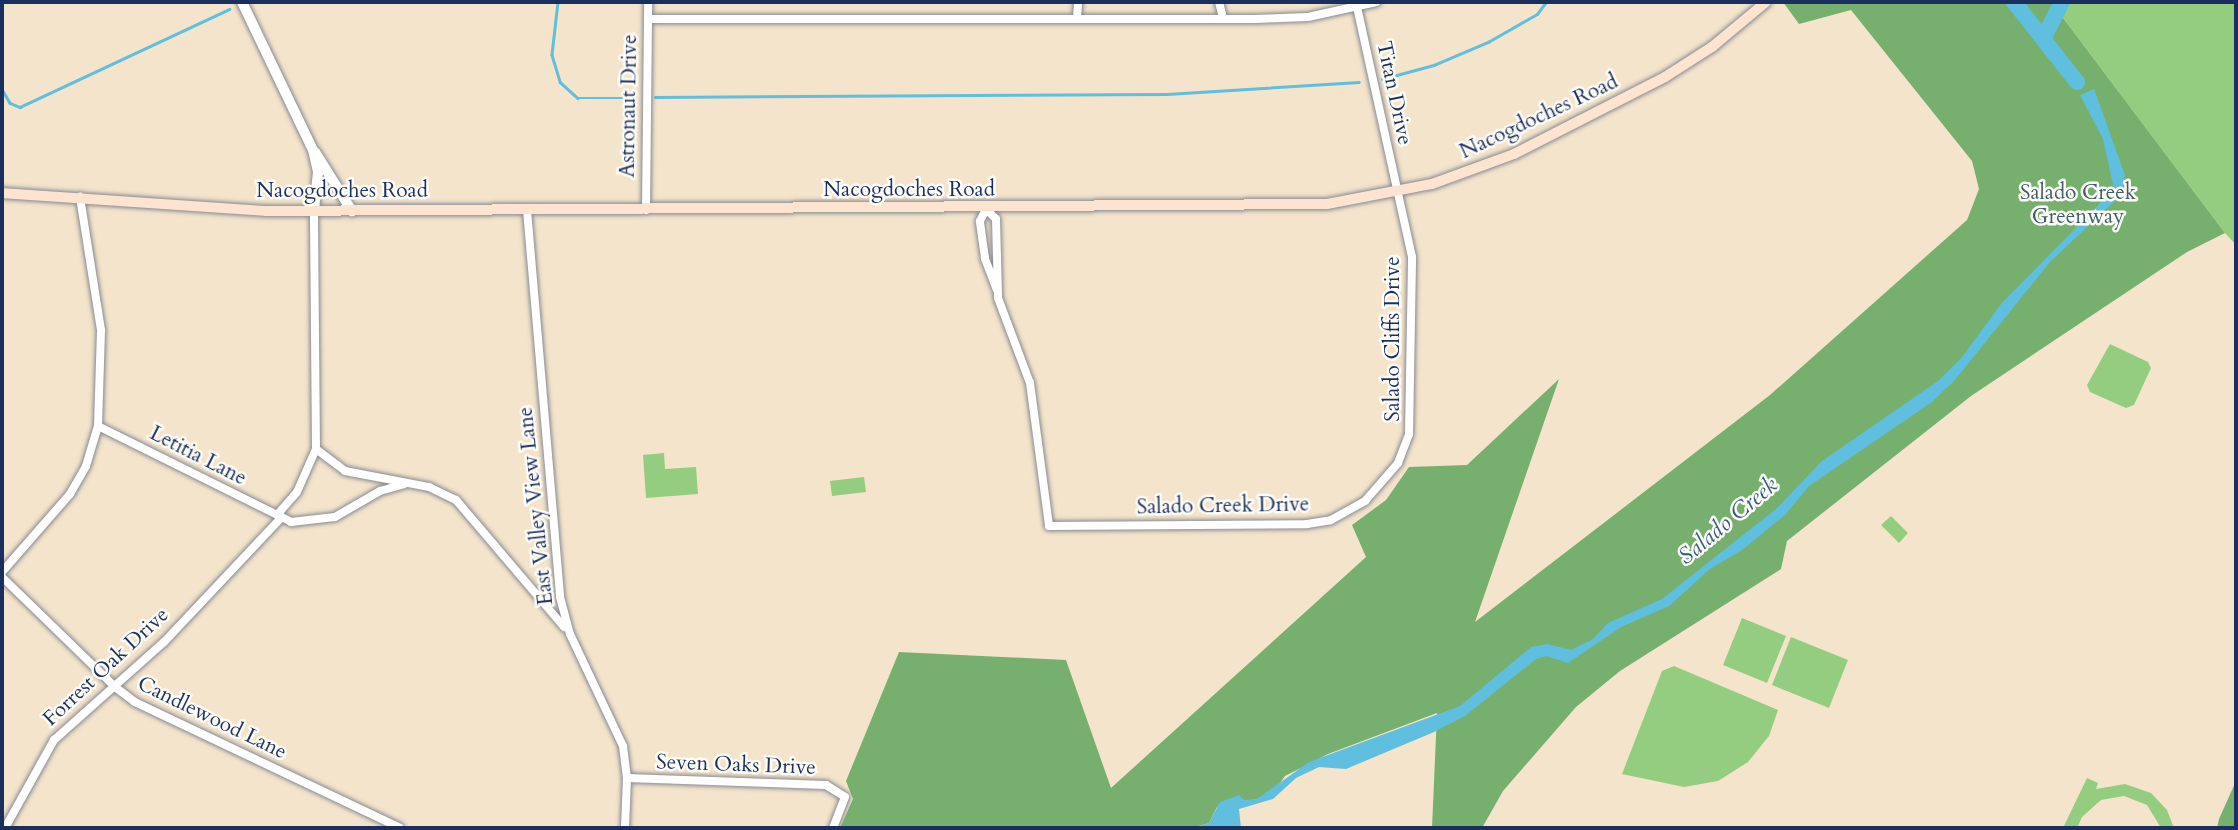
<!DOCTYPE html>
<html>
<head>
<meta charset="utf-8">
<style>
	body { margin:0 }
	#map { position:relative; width:2238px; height:830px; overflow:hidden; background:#f4e4cb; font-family:Cardo,serif }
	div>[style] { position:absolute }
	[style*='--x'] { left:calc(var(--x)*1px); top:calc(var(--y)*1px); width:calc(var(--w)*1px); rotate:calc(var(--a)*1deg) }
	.green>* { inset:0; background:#94cd80 }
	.forest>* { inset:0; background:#77b06e }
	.water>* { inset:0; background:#60bede }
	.stream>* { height:2.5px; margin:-1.25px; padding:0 1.25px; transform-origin:1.25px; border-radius:1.25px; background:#60bede }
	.river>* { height:16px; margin:-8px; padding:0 8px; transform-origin:8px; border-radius:8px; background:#60bede }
	.roads { filter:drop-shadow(0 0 2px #888a94) drop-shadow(0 0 2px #888a94) }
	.minor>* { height:8px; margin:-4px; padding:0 4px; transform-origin:4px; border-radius:4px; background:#fff }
	.tertiary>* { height:10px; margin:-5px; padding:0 5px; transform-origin:5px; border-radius:5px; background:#fff }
	.secondary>* { height:10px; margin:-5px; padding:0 5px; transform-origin:5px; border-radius:5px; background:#fde4d1 }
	span { translate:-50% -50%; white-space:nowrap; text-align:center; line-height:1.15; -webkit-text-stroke:5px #fdfcf7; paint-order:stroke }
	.street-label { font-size:21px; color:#1b2f5e }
	.park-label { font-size:21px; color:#3f5e68 }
	.water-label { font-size:23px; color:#305a84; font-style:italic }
	.frame { position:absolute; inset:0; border:4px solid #1b2f5e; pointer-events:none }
</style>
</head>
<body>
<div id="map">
	<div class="green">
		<div style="clip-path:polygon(2051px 2px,2236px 2px,2236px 245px,2225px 233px)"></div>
		<div style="clip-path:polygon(2110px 344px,2148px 362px,2151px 368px,2134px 405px,2126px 408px,2090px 392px,2087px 385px)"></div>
		<div style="clip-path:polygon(664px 453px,665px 469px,696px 467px,698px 494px,646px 498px,643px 455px)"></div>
		<div style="clip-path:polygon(864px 477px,866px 492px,832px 496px,830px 481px)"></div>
		<div style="clip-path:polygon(1891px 516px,1908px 533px,1899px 543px,1881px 525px)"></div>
		<div style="clip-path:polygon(1742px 618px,1786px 636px,1767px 683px,1723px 665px)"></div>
		<div style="clip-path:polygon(1791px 637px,1848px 660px,1829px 708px,1772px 685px)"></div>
		<div style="clip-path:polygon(1674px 666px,1778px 710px,1769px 736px,1748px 762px,1718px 781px,1684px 787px,1622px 774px,1662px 671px)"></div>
		<div style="clip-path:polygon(2087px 778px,2098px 783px,2096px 789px,2125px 784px,2151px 793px,2167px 810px,2174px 828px,2161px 828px,2147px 805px,2124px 796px,2101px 800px,2082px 817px,2077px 828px,2063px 828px)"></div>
	</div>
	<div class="forest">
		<div style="clip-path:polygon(1783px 2px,2051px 2px,2225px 233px,2187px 252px,1971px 396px,1787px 541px,1781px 569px,1620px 671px,1576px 707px,1503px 791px,1482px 828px,1432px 828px,1437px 713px,1328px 754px,1285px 776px,1275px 790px,1257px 799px,1217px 807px,1209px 823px,1192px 828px,840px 828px,853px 799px,846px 781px,899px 652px,1066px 660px,1111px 788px,1366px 557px,1352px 525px,1386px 500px,1409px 467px,1467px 465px,1559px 379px,1475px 622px,1770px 395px,1967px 220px,1979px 189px,1972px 161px,1851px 10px,1799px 24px)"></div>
		<div style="clip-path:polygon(2236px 781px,2236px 828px,2217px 828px,2219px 819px)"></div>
	</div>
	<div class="water">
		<div style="clip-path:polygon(2094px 89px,2125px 175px,2121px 195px,2050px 262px,1955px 380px,1932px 402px,1809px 486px,1785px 515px,1742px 550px,1710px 569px,1669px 606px,1621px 627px,1568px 663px,1546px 656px,1536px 659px,1465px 716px,1434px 732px,1346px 769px,1319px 767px,1296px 778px,1273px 799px,1239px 809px,1241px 828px,1192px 828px,1209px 823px,1220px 802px,1239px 795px,1244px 800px,1257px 799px,1309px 762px,1460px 706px,1531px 647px,1547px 644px,1571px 650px,1593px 639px,1608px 623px,1662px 599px,1776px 509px,1822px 461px,1938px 381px,1962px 357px,2001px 304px,2114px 189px,2103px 139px,2080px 95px)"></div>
	</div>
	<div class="stream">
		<div style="--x:558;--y:2;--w:53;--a:96.5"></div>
		<div style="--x:552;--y:55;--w:28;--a:73"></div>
		<div style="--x:560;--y:82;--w:24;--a:42"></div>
		<div style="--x:578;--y:98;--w:56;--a:0"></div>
		<div style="--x:1382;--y:79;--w:54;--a:-15.1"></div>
		<div style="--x:1434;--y:65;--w:59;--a:-23.1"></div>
		<div style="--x:1488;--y:42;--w:56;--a:-29.7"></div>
		<div style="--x:1537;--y:14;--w:15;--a:-53"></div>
		<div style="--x:2;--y:89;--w:16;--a:60"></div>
		<div style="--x:10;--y:103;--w:11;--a:22"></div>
		<div style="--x:20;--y:107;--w:231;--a:-25.1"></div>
		<div style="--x:655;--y:97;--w:512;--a:-0.34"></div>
		<div style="--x:1167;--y:94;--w:192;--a:-3.6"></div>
	</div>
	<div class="river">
		<div style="--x:2014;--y:2;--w:102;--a:51.8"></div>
		<div style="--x:2044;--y:37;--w:39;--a:-63"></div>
	</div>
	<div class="roads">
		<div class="minor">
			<div style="--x:1219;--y:2;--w:16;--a:76"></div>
			<div style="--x:1077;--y:18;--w:16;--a:-86"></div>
			<div style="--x:648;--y:19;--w:607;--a:0"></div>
			<div style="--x:1255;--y:19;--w:53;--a:-2.2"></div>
			<div style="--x:1308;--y:17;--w:70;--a:-12.4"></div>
			<div style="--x:527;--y:210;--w:388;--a:85.1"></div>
			<div style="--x:560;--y:597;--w:38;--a:75"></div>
			<div style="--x:570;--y:634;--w:124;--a:64.7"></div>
			<div style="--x:623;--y:746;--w:32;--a:83"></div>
			<div style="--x:627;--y:778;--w:50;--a:92.3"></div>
			<div style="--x:646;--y:210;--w:208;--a:-89.4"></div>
			<div style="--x:997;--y:290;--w:34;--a:-111"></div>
			<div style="--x:985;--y:258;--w:37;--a:-98"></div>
			<div style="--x:980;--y:221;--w:13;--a:-63"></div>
			<div style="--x:986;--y:209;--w:14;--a:45"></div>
			<div style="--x:996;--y:219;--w:79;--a:88.5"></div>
			<div style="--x:998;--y:298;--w:91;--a:69.4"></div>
			<div style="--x:1030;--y:383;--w:144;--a:82.4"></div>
			<div style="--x:1049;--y:526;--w:258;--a:-0.4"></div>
			<div style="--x:1307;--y:524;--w:24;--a:-9"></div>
			<div style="--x:1331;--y:520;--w:39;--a:-29"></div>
			<div style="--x:1365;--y:501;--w:50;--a:-49"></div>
			<div style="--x:1398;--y:463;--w:31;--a:-69"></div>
			<div style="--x:1409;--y:434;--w:177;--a:-89"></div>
			<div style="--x:1412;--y:257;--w:261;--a:-102.4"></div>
			<div style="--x:98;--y:426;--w:216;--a:26.4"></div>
			<div style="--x:291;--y:522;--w:44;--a:-6.5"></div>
			<div style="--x:335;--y:517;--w:52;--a:-30"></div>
			<div style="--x:380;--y:491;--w:25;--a:-16"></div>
			<div style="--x:316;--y:449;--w:36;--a:37"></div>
			<div style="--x:345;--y:471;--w:86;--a:10.8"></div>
			<div style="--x:429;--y:487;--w:30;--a:26"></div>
			<div style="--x:456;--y:500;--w:167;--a:49.6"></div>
			<div style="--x:277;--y:515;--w:30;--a:-49"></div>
			<div style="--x:297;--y:492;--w:47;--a:-66.2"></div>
			<div style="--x:316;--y:449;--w:238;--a:-90.5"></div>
			<div style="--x:2;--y:572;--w:103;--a:-48.9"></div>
			<div style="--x:70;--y:494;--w:32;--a:-60"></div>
			<div style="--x:86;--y:466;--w:42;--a:-73.3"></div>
			<div style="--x:98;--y:426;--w:96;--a:-88.2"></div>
			<div style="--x:101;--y:330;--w:135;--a:-99"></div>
			<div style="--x:2;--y:577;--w:158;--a:44.2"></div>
			<div style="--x:115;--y:687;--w:25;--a:37"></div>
			<div style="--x:135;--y:702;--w:293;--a:25.4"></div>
			<div style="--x:627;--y:778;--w:199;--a:2"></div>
			<div style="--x:826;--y:785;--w:22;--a:32"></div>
			<div style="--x:845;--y:797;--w:33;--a:111"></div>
			<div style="--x:5;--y:828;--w:101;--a:-60.9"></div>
			<div style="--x:54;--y:740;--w:147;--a:-41.7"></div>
			<div style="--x:164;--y:642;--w:172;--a:-46.7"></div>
		</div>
		<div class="tertiary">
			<div style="--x:242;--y:2;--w:164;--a:64.4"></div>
			<div style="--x:313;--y:150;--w:23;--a:77"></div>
			<div style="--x:318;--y:172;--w:39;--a:96"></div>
			<div style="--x:315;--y:152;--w:70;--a:57.9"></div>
		</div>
		<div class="secondary">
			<div style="--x:2;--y:193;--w:265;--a:3.9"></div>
			<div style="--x:266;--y:211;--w:1061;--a:-0.38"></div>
			<div style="--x:1327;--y:204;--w:107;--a:-10.8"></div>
			<div style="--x:1432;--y:184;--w:87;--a:-20.1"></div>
			<div style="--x:1514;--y:154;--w:169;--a:-27"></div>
			<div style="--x:1665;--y:77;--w:56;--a:-32.6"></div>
			<div style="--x:1712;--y:47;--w:70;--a:-39.8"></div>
		</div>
	</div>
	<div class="street-label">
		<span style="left:1394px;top:93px;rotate:78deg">Titan Drive</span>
		<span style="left:629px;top:106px;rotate:-89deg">Astronaut Drive</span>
		<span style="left:1539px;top:117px;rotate:-25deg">Nacogdoches Road</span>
		<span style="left:909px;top:190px">Nacogdoches Road</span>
		<span style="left:342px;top:191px">Nacogdoches Road</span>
		<span style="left:1393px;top:339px;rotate:-90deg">Salado Cliffs Drive</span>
		<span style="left:198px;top:456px;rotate:27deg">Letitia Lane</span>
		<span style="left:536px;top:506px;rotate:-96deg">East Valley View Lane</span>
		<span style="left:1223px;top:506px;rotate:-1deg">Salado Creek Drive</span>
		<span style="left:106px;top:667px;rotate:-43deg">Forrest Oak Drive</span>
		<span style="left:212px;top:718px;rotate:26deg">Candlewood Lane</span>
		<span style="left:736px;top:765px;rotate:2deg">Seven Oaks Drive</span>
	</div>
	<div class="park-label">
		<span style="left:2078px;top:205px">Salado Creek<br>Greenway</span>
	</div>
	<div class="water-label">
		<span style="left:1728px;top:521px;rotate:-40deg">Salado Creek</span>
	</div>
	<div class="frame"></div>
</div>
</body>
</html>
